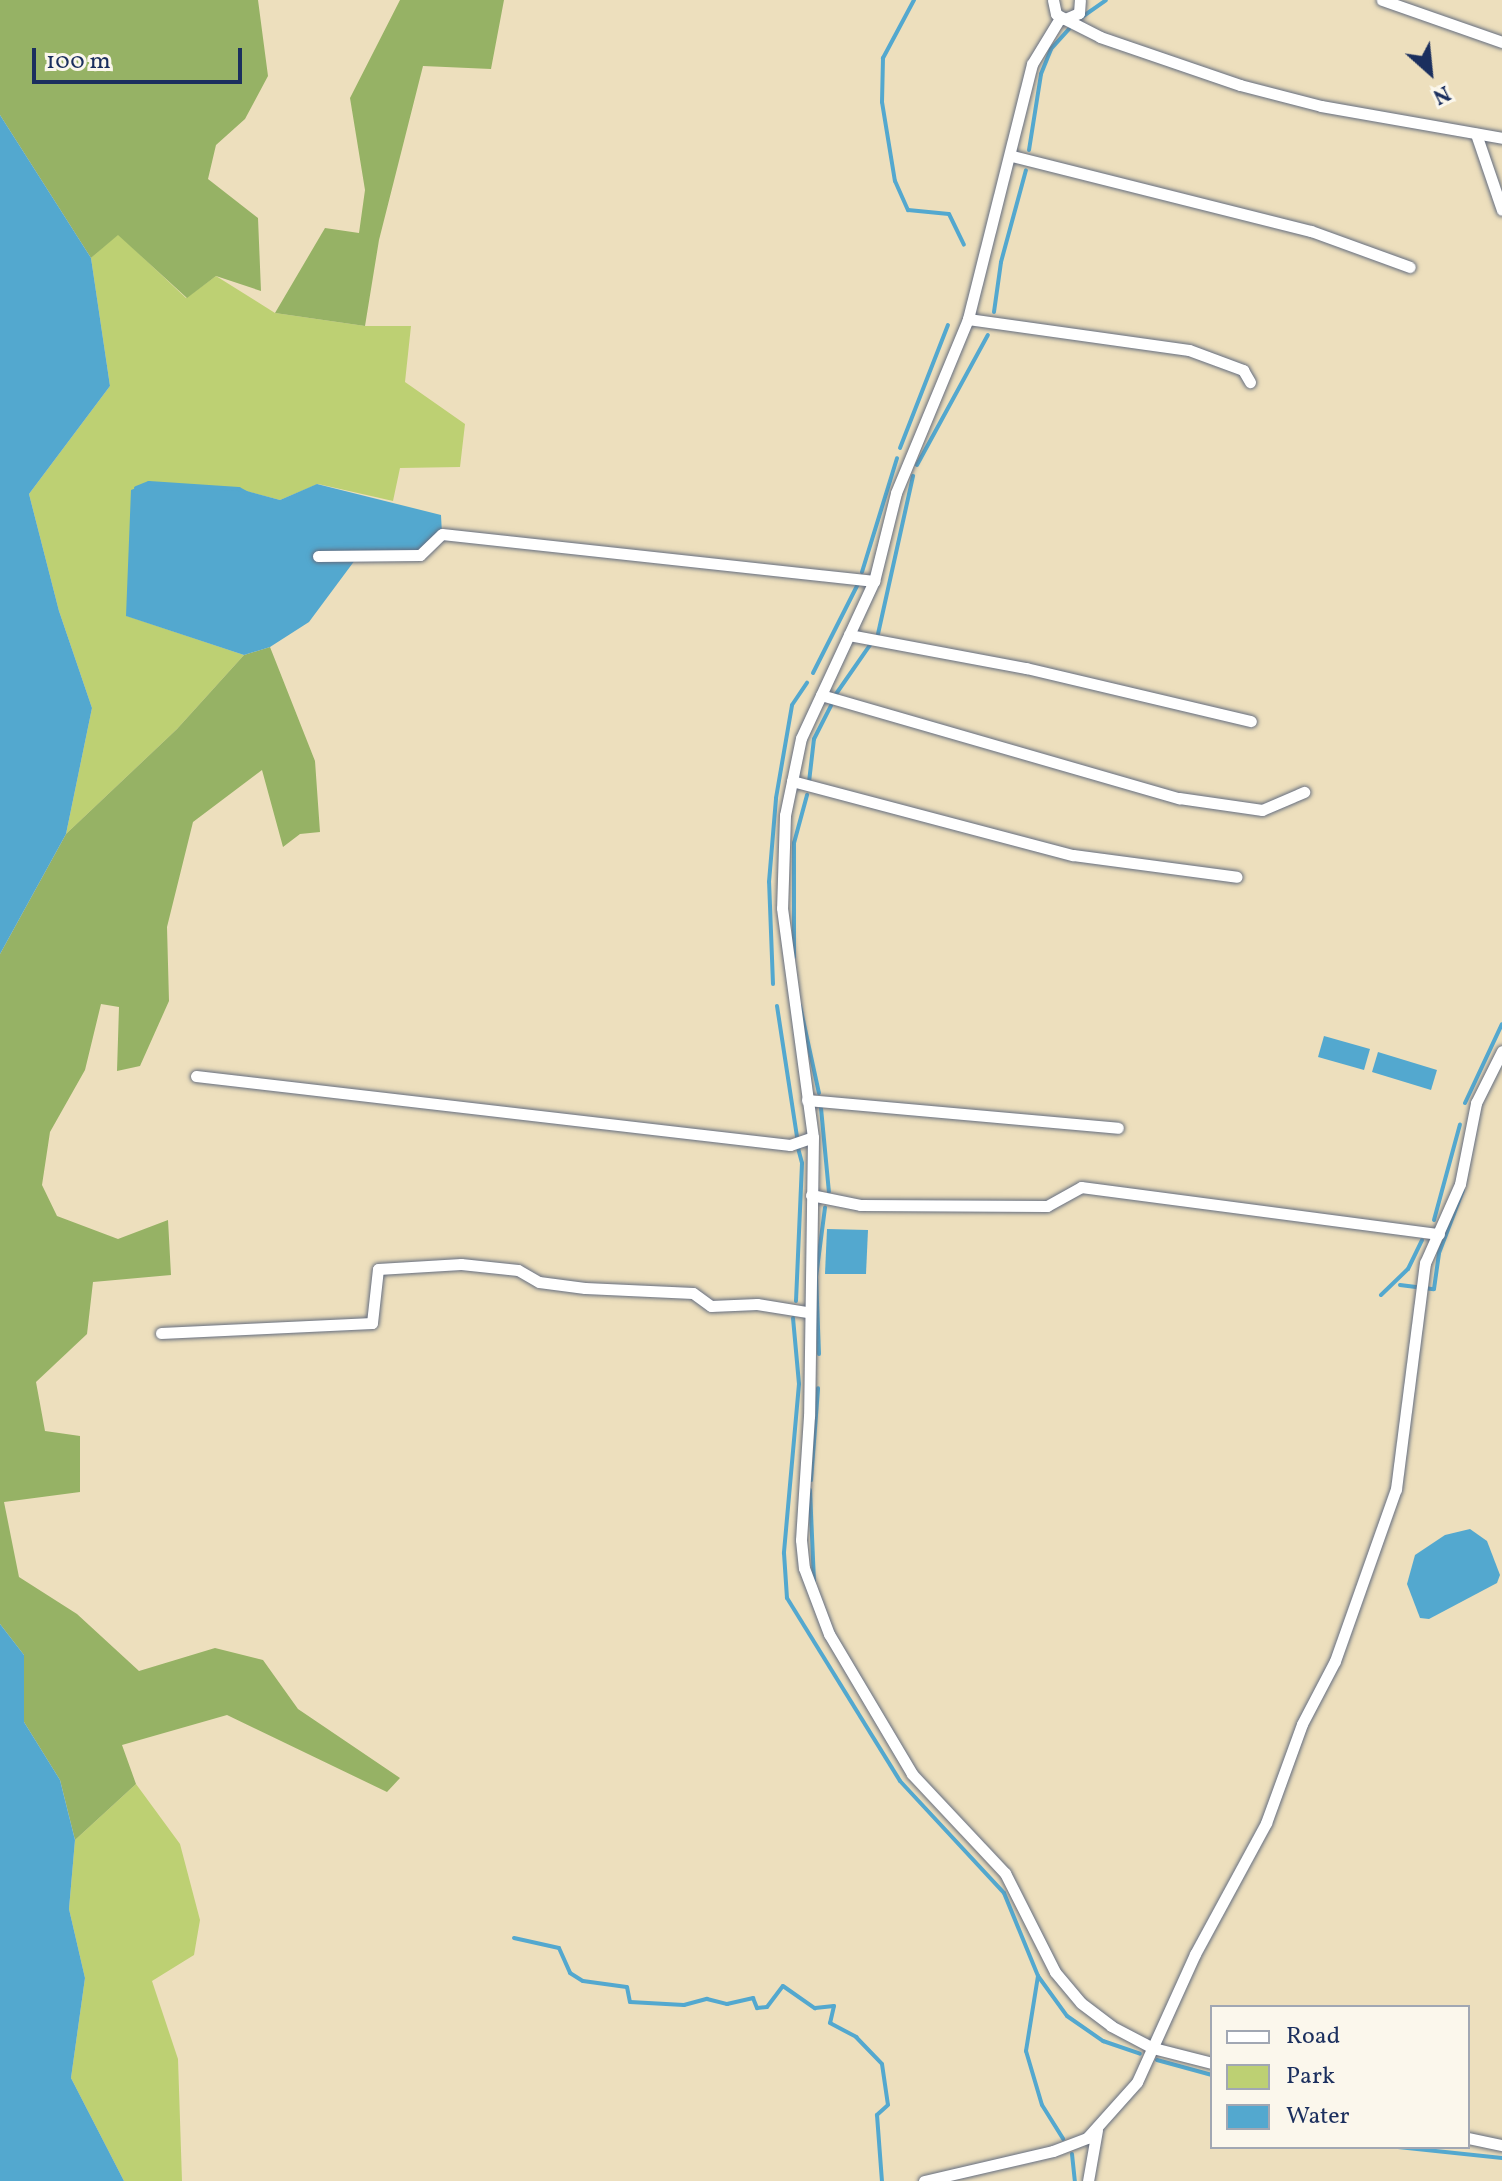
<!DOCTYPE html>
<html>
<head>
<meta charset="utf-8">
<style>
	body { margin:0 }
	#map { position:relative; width:1502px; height:2181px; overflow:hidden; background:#eddfbd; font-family:Vollkorn,serif }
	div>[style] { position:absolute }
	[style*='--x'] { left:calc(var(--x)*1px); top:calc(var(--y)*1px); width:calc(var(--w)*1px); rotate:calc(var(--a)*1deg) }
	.green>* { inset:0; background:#bdd073 }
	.forest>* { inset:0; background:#96b265 }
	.water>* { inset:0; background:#53a8cf }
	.stream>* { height:4px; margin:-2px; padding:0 2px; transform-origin:2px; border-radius:2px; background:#53a8cf }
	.roads { filter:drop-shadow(0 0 2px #646d7f) drop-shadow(0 0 2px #646d7f) }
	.street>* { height:11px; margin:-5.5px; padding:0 5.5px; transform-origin:5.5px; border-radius:5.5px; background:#fff }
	span { translate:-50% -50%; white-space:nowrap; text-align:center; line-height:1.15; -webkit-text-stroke:8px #fbf7ec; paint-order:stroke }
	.legend { position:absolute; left:1210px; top:2005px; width:260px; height:144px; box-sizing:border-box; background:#fbf7ec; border:2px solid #a1a7b3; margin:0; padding:10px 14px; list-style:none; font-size:24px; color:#1b2f5e }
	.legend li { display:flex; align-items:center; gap:16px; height:40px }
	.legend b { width:40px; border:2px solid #a1a7b3 }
	.north { position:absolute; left:1390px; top:32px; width:80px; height:80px; -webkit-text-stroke:6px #fbf7ec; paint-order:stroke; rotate:153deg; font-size:22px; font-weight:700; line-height:32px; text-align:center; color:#1b2f5e }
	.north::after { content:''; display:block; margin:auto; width:28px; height:36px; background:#1b2f5e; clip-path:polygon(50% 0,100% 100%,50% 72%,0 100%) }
	.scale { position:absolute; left:32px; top:48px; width:210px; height:36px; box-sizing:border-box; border:4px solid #1b2f5e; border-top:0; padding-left:10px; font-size:24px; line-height:28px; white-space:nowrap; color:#1b2f5e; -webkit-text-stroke:6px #fbf7ec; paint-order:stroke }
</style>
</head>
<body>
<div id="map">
	<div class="green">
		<div style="clip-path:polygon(118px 234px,186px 298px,216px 276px,275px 313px,365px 326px,411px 326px,405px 382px,465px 424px,460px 467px,400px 468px,393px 501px,318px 484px,280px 500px,238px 489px,127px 616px,244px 655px,177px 729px,66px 834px,92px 708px,59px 611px,29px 494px,110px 386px,91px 258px)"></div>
		<div style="clip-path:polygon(136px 1784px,180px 1844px,200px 1920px,194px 1955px,152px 1981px,178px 2059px,182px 2181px,124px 2181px,71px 2078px,85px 1978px,69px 1909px,75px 1840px)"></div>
	</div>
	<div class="forest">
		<div style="clip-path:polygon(0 0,258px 0,268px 76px,245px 119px,216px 145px,208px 179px,258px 218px,261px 291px,216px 276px,187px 298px,118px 235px,91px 258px,0 115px)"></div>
		<div style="clip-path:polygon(400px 0,504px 0,491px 69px,423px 66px,379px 240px,365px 326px,275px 313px,325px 228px,359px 233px,365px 190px,350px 98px)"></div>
		<div style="clip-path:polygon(270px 647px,315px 761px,320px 832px,300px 834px,283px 847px,262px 770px,193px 822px,167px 927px,169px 1001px,140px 1066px,117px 1071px,119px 1007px,101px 1004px,85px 1070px,50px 1132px,42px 1185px,57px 1216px,118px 1239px,168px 1220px,171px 1275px,93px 1282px,87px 1334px,36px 1382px,45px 1431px,80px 1436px,80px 1492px,4px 1502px,19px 1577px,77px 1614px,139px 1671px,215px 1648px,263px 1660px,298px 1709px,400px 1778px,387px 1792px,227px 1715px,122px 1745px,136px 1784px,75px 1840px,60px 1780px,24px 1722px,24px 1655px,0 1624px,0 954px,66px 834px,177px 729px,244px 655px)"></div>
	</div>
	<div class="water">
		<div style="clip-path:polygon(0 115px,91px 258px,110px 386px,29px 494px,59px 611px,92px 708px,66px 834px,0 954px)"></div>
		<div style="clip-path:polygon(149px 483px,239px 489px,280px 500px,317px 484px,441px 515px,442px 534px,420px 555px,358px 556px,309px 622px,270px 647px,244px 655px,126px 616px,131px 490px)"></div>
		<div style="clip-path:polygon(1324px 1036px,1370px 1049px,1364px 1070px,1318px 1057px)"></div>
		<div style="clip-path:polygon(1378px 1052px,1437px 1070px,1431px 1090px,1372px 1072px)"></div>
		<div style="clip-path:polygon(827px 1229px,868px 1230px,866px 1274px,825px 1274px)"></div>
		<div style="clip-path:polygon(1470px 1529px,1487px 1541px,1500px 1575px,1497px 1583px,1429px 1619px,1420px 1618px,1407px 1584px,1415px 1555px,1445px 1535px)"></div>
		<div style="clip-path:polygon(0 1624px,24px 1655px,24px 1722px,60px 1780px,75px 1840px,69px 1909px,85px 1978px,71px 2078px,124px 2181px,0 2181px)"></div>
	</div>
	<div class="stream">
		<div style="--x:914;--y:0;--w:66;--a:118.1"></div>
		<div style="--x:883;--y:58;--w:44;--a:91.3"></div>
		<div style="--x:882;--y:102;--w:80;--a:80.7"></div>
		<div style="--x:895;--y:181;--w:32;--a:66"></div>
		<div style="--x:908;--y:210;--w:41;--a:5.6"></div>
		<div style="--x:949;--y:214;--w:34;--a:64"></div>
		<div style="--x:1082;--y:17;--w:29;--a:-35"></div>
		<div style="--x:1029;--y:150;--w:77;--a:-81"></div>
		<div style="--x:1041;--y:74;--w:27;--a:-68"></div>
		<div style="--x:1051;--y:49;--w:27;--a:-48"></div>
		<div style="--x:994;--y:312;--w:50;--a:-82"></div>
		<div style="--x:1001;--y:262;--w:95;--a:-74.8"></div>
		<div style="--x:900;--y:448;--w:132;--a:-68.7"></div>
		<div style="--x:917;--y:465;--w:148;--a:-61.4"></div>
		<div style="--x:136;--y:488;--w:14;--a:-21"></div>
		<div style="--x:149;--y:483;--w:90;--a:3.8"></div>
		<div style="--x:239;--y:489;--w:13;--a:29"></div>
		<div style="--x:862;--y:572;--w:119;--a:-72.9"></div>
		<div style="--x:878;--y:634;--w:162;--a:-77.5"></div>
		<div style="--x:813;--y:673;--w:100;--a:-63.2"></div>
		<div style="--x:836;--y:694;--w:60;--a:-55.2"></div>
		<div style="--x:809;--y:782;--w:43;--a:-83.4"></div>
		<div style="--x:814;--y:739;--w:38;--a:-63"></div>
		<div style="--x:794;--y:957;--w:114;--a:-90"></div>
		<div style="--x:794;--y:843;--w:50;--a:-74.8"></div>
		<div style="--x:773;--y:984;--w:102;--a:-92.2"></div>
		<div style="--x:769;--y:882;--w:84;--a:-85.2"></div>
		<div style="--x:776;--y:798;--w:94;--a:-80.2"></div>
		<div style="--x:792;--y:705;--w:27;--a:-56"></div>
		<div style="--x:777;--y:1006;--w:132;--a:81.3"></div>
		<div style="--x:800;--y:1006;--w:89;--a:77.7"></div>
		<div style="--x:1465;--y:1103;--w:87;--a:-64.9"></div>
		<div style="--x:821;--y:1108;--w:84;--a:84.6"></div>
		<div style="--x:1434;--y:1220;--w:99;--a:-74.8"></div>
		<div style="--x:1400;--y:1285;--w:34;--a:7"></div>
		<div style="--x:1434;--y:1289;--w:36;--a:-82"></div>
		<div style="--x:1439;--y:1253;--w:67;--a:-69.1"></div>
		<div style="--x:1381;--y:1295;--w:37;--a:-44"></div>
		<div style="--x:1408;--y:1269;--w:32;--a:-64"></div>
		<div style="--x:796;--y:1301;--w:138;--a:-87.5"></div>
		<div style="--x:802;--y:1163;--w:16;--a:-105"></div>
		<div style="--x:793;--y:1318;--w:66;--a:84.8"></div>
		<div style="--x:799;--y:1384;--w:170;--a:95.1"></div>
		<div style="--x:784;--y:1553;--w:45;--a:86.2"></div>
		<div style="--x:787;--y:1598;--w:215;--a:58.3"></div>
		<div style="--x:900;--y:1781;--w:153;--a:47.1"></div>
		<div style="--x:1004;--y:1893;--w:90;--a:67.7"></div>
		<div style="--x:1038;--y:1976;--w:49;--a:54.1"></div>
		<div style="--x:1067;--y:2016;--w:44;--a:34.8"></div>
		<div style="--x:1103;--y:2041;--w:39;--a:19"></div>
		<div style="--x:819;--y:1354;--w:77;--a:-92.2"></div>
		<div style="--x:816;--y:1277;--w:70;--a:-82.6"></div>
		<div style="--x:811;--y:1480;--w:92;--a:-85.6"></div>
		<div style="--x:810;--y:1490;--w:91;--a:87.5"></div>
		<div style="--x:514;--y:1938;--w:46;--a:12.5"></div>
		<div style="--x:559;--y:1948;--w:27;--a:66"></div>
		<div style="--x:570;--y:1973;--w:15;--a:32"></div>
		<div style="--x:583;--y:1981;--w:44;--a:7.8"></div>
		<div style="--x:627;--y:1987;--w:15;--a:79"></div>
		<div style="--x:630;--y:2002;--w:54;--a:3.2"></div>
		<div style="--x:684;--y:2005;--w:24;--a:-15"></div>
		<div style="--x:707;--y:1999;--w:21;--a:14"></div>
		<div style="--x:727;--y:2004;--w:27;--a:-13"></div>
		<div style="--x:753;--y:1998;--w:11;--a:68"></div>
		<div style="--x:757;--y:2008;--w:10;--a:-6"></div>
		<div style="--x:767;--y:2007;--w:26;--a:-53"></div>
		<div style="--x:783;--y:1986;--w:39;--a:35"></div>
		<div style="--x:815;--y:2008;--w:19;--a:-6"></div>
		<div style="--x:834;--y:2006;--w:17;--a:103"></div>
		<div style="--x:830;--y:2023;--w:30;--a:28"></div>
		<div style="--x:856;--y:2037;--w:37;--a:46"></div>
		<div style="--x:882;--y:2064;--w:41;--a:81.7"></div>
		<div style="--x:888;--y:2105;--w:15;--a:138"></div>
		<div style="--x:877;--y:2115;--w:66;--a:85.7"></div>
		<div style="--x:1038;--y:1976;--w:76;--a:99.1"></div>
		<div style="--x:1026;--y:2051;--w:56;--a:73.5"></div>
		<div style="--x:1042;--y:2105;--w:40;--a:58"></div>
		<div style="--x:1157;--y:2060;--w:57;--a:15.3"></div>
		<div style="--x:1398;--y:2147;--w:105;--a:6"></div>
		<div style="--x:1072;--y:2154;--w:27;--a:84"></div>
	</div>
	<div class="roads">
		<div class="street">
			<div style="--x:1053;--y:0;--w:14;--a:78"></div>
			<div style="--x:1056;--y:14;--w:10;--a:29"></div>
			<div style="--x:1065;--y:19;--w:15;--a:-23"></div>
			<div style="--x:1079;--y:13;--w:13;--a:-86"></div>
			<div style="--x:1382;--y:0;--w:127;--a:19.3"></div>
			<div style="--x:1060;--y:18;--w:54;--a:121.3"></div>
			<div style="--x:1032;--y:64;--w:263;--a:104.1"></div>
			<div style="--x:968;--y:319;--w:188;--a:112.5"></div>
			<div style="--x:896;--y:493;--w:91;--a:104"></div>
			<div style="--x:874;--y:581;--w:173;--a:114.9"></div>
			<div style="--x:801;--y:738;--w:79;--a:101.7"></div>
			<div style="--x:785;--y:815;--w:93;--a:91.8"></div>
			<div style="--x:782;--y:908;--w:231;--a:82.3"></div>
			<div style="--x:813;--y:1137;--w:279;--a:90.8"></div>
			<div style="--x:809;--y:1416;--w:124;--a:93.7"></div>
			<div style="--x:801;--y:1540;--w:28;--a:84"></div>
			<div style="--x:804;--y:1568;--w:71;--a:69.3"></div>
			<div style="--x:829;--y:1634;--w:163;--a:59.3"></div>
			<div style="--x:912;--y:1774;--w:136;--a:46.8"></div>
			<div style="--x:1005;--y:1873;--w:111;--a:63.2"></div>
			<div style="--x:1055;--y:1972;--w:40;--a:50"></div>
			<div style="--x:1081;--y:2003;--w:38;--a:37"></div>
			<div style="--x:1111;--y:2026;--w:47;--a:27.6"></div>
			<div style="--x:1153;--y:2048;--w:61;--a:14.3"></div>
			<div style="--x:1065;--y:19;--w:39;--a:27"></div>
			<div style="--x:1100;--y:37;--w:148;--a:18.9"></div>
			<div style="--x:1240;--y:85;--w:84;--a:14.5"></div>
			<div style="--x:1321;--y:106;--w:184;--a:10"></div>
			<div style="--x:1476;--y:134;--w:80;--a:71.1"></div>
			<div style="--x:1012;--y:156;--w:308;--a:14.1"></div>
			<div style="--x:1311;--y:231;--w:105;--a:20"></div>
			<div style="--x:968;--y:319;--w:223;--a:8"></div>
			<div style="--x:1189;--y:350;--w:58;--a:20.3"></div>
			<div style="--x:1243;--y:370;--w:14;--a:60"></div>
			<div style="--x:318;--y:556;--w:102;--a:-0.6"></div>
			<div style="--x:420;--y:555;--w:30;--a:-44"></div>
			<div style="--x:442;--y:534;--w:435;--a:6.2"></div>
			<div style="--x:849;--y:635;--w:180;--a:10.6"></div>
			<div style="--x:1026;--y:668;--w:231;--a:13.3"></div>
			<div style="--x:821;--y:695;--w:373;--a:16.1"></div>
			<div style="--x:1179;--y:798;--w:84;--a:8.2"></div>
			<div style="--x:1262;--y:810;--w:46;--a:-23.2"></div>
			<div style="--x:792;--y:781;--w:291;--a:14.8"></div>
			<div style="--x:1073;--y:855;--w:165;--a:7.6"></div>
			<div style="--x:196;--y:1076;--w:598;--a:6.63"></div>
			<div style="--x:790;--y:1145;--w:24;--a:-19"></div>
			<div style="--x:807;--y:1100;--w:312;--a:5.1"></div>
			<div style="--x:811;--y:1195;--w:50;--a:11.5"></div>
			<div style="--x:860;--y:1205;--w:187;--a:0.3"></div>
			<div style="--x:1047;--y:1206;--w:39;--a:-29"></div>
			<div style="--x:1081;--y:1187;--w:361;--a:7.5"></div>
			<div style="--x:161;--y:1333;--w:211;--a:-2.7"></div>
			<div style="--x:372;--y:1323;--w:54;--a:-83.7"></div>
			<div style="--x:378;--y:1269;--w:83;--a:-3.4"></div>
			<div style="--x:461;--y:1264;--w:57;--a:6"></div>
			<div style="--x:518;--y:1270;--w:24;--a:30"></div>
			<div style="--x:539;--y:1282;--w:46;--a:7.4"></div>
			<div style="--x:585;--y:1288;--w:108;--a:2.7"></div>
			<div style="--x:693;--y:1293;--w:22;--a:36"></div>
			<div style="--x:711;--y:1306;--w:46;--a:-2.5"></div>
			<div style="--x:757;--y:1304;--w:51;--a:9.1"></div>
			<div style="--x:1468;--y:2138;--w:35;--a:12"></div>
			<div style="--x:924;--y:2181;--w:132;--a:-13.1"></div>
			<div style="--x:1053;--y:2151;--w:36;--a:-21"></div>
			<div style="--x:1087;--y:2138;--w:75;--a:-48.2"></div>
			<div style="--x:1137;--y:2082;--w:141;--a:-65.6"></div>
			<div style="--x:1195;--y:1954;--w:149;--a:-61.5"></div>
			<div style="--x:1266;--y:1823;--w:105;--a:-70"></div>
			<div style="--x:1302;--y:1724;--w:71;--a:-62.4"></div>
			<div style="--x:1335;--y:1661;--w:182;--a:-70.5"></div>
			<div style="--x:1396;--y:1489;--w:228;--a:-82.7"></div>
			<div style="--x:1425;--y:1263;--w:86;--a:-66.1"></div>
			<div style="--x:1460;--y:1184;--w:83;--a:-78.8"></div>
			<div style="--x:1476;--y:1103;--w:58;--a:-63.4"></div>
			<div style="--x:1088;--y:2181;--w:52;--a:-80"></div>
		</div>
	</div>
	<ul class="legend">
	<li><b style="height:10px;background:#fff"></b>Road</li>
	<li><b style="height:22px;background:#bdd073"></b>Park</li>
	<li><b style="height:22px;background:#53a8cf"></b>Water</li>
	</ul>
	<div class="north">N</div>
	<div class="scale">100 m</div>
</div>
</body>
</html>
